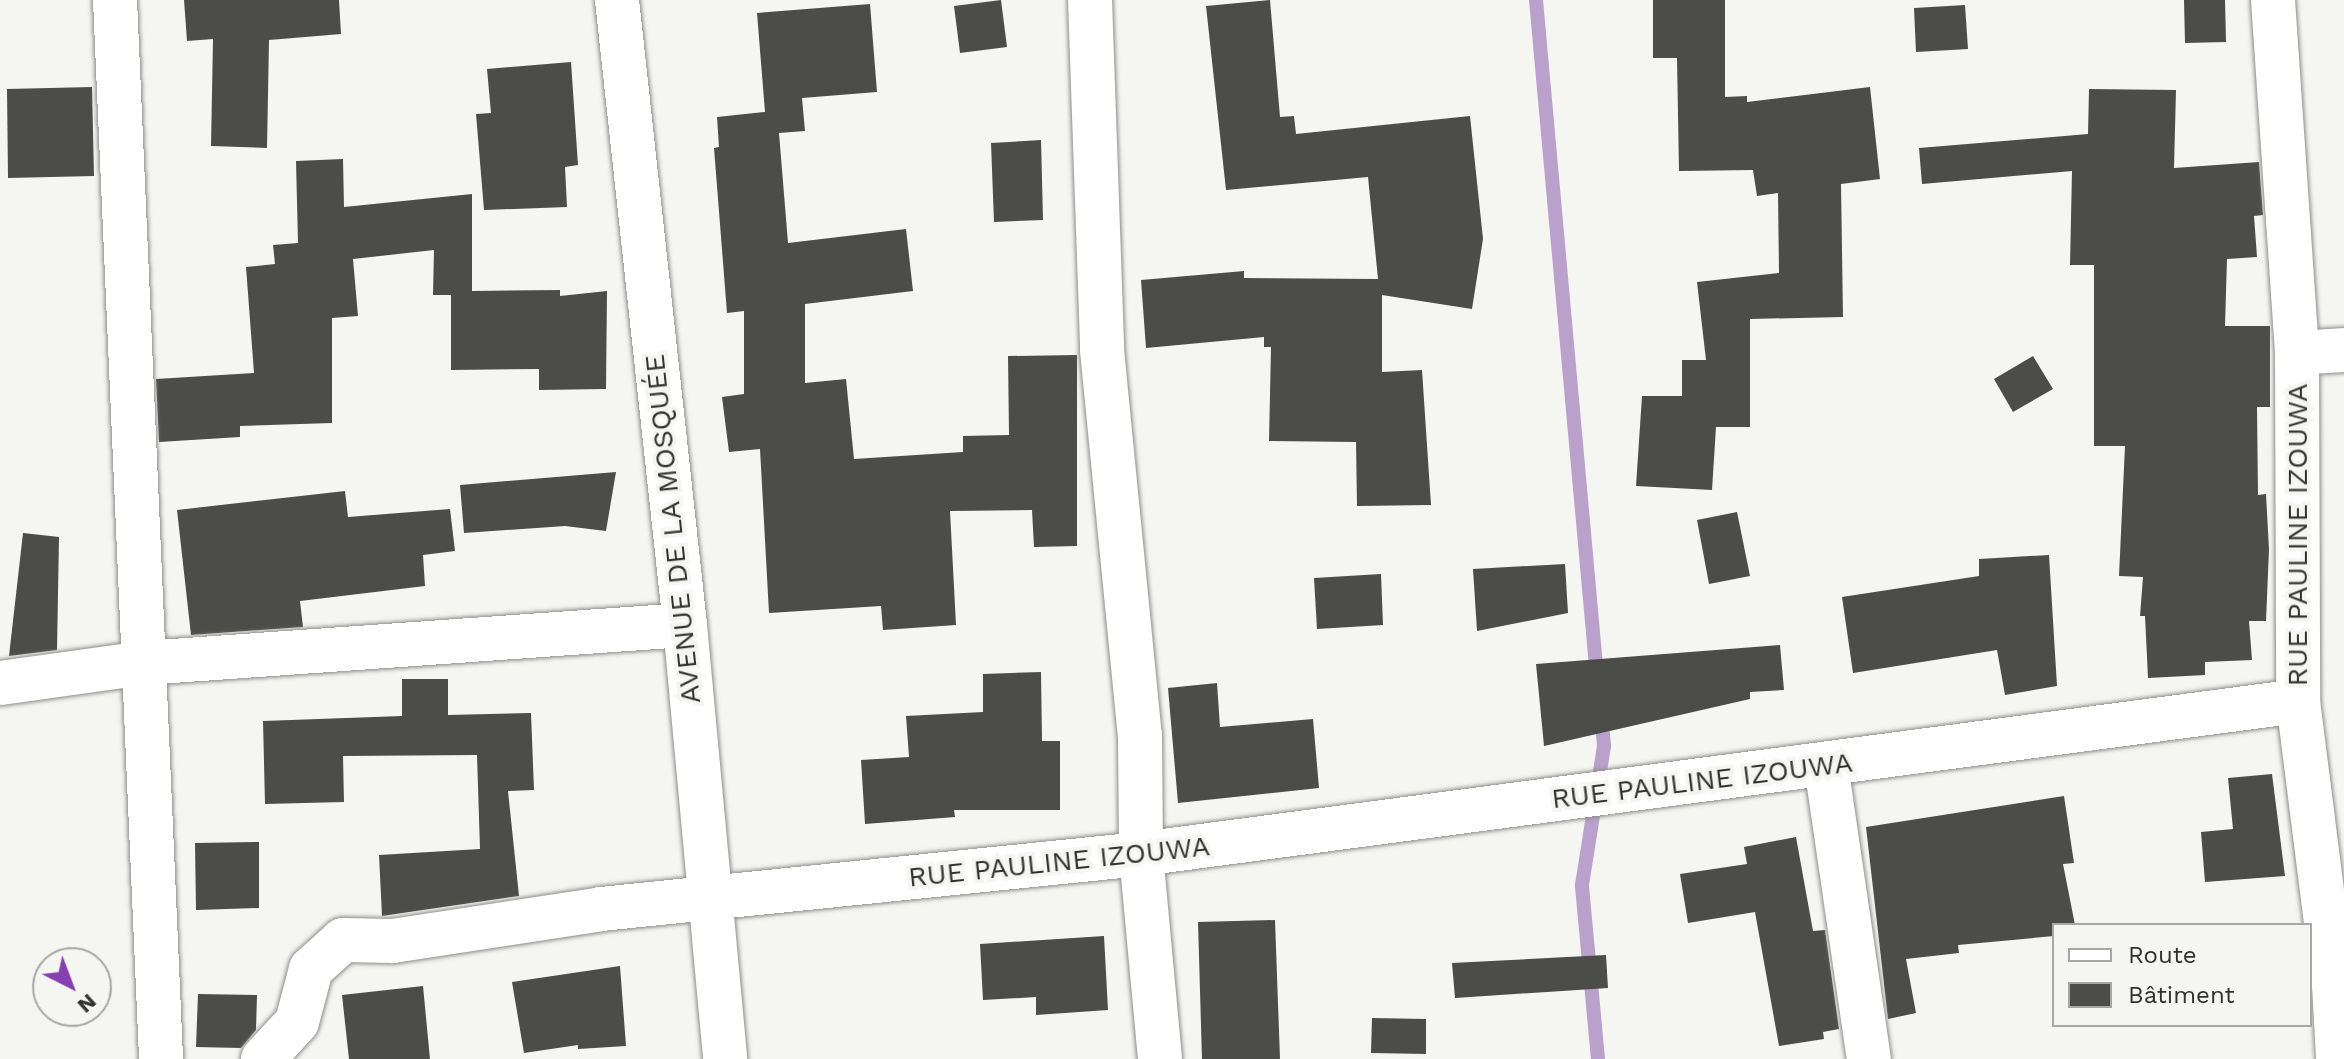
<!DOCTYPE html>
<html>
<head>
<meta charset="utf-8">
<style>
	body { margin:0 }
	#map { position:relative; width:2344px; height:1059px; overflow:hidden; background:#f5f5f2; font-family:"Work Sans",sans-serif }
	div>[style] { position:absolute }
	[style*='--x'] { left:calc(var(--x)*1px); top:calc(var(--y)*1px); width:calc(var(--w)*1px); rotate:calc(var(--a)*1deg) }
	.stream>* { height:14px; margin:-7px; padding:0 7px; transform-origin:7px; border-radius:7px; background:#b9a1cb }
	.building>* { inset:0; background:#4c4d49 }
	.roads { filter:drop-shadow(0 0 2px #8d8d8a) drop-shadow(0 0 2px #8d8d8a) }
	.minor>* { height:44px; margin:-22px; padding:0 22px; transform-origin:22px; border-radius:22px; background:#fff }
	span { translate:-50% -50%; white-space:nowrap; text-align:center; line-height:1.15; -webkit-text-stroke:8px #f5f5f2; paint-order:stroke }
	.street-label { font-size:28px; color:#313130 }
	.legend { position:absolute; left:2052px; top:923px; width:260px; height:104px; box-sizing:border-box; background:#f5f5f2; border:2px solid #a7a7a4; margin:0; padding:10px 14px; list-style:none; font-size:24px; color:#313130 }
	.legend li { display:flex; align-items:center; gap:16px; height:40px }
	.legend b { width:40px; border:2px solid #a7a7a4 }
	.north { position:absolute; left:32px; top:947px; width:80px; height:80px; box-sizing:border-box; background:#f5f5f2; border:2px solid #a7a7a4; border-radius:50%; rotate:138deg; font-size:22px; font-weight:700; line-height:32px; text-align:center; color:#313130 }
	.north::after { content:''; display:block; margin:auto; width:28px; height:36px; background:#8740b2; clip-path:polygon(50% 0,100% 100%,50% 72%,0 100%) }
</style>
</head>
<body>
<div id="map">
	<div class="stream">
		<div style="--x:1536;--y:0;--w:680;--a:84.85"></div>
		<div style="--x:1598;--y:1059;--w:175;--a:-95.3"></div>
		<div style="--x:1582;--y:885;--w:141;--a:-81"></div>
		<div style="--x:1604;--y:746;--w:33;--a:-95"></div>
	</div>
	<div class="building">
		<div style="clip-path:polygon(184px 0,339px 0,341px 34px,269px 40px,267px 148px,211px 146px,213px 39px,187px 41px)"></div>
		<div style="clip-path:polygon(1001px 0,1007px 47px,960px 53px,954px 6px)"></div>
		<div style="clip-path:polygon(1270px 0,1280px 117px,1294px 116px,1296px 134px,1470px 116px,1483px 239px,1472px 309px,1382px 295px,1382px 372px,1422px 370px,1431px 505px,1357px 506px,1356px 442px,1269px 441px,1271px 347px,1264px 347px,1264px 337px,1146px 348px,1141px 280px,1244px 271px,1244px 278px,1378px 279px,1368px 177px,1226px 190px,1206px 6px)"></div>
		<div style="clip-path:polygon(1653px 0,1725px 0,1725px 97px,1747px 96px,1747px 102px,1870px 87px,1880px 179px,1841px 184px,1843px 317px,1750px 319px,1750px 427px,1716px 427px,1712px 490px,1636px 486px,1642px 396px,1682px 396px,1682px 360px,1706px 360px,1697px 282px,1779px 273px,1778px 193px,1757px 196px,1753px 170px,1679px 171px,1677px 58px,1653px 58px)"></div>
		<div style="clip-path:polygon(2184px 0,2225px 0,2226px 42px,2185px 43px)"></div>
		<div style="clip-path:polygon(870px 4px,877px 92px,802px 98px,805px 131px,779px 133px,788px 243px,906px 229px,913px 291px,805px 304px,805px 383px,846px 379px,854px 459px,963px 452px,963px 436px,1009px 435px,1008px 356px,1077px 355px,1077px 546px,1034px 547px,1032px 510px,950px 511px,956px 625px,883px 630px,881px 606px,769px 613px,760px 449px,729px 452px,722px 397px,744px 394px,744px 311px,727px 313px,714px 148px,719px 147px,717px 117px,765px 112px,757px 13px)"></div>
		<div style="clip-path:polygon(1965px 5px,1968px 49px,1916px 52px,1914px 8px)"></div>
		<div style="clip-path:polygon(571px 62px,578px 165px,565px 167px,567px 207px,484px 210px,476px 114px,491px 113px,487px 69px)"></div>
		<div style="clip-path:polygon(92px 87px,94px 176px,8px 178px,7px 89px)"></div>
		<div style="clip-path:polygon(2089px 89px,2176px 90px,2174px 168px,2259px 162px,2263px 215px,2254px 216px,2257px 257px,2227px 259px,2225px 326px,2270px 326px,2270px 407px,2257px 407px,2258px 495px,2266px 494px,2269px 549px,2266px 621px,2249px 621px,2252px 660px,2205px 662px,2205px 675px,2148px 678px,2145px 616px,2140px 616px,2143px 577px,2119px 576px,2125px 446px,2094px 446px,2094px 265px,2070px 265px,2072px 171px,1922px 184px,1919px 148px,2088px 134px)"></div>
		<div style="clip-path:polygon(1041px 140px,1043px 220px,994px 222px,991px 143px)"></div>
		<div style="clip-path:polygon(343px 159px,344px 207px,472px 194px,472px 291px,560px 290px,560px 296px,607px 291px,606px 389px,539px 390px,539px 369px,451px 370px,451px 295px,433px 295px,434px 250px,353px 259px,358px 316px,332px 318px,332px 423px,240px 426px,240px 437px,159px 442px,156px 379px,254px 373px,246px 267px,275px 264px,273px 245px,298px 243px,296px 161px)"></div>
		<div style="clip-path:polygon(2033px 356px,2053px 389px,2013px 412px,1994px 379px)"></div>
		<div style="clip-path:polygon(616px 472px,606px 531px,565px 526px,464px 533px,460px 485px)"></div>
		<div style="clip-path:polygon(345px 491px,348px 517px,450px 509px,455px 551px,423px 555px,425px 586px,300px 601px,303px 627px,191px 635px,177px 510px)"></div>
		<div style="clip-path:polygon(1737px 512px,1750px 576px,1709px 584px,1697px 520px)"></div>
		<div style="clip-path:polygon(23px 533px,59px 537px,57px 650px,9px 656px)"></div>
		<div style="clip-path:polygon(2049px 555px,2057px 686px,2005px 695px,1997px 650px,1853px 673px,1842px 597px,1979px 576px,1979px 559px)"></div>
		<div style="clip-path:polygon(1565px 564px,1568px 613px,1477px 631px,1473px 569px)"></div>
		<div style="clip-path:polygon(1381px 574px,1383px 625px,1317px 629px,1314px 578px)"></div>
		<div style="clip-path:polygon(1780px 645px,1784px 690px,1750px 692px,1750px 699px,1544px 746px,1536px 664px)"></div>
		<div style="clip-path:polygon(1041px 672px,1042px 741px,1060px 741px,1060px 810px,954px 810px,955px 817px,865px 824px,861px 760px,909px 757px,906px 716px,983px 712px,983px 674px)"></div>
		<div style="clip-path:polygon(402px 679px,448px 679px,448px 715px,531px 713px,534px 790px,508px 791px,519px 896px,382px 916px,379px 855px,480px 849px,477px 755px,343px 756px,344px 802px,265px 804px,263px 721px,402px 716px)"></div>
		<div style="clip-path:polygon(1217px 683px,1220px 727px,1313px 719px,1319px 788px,1178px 803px,1168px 688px)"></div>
		<div style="clip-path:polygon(2272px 774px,2285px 876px,2205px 882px,2201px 832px,2233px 829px,2228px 778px)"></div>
		<div style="clip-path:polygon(2064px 796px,2074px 863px,2063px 864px,2075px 925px,2054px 925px,2054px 936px,1958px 945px,1959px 953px,1906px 959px,1916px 1013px,1888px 1019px,1866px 827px)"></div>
		<div style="clip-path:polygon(1796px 837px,1813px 931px,1825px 930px,1839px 1029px,1823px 1032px,1824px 1039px,1779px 1046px,1755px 912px,1688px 923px,1680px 874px,1747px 864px,1744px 847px)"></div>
		<div style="clip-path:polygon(259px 842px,259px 908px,196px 910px,195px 843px)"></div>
		<div style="clip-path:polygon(1275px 920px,1280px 1059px,1202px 1059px,1198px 922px)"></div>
		<div style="clip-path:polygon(1104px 936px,1108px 1010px,1036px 1015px,1036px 997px,983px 1000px,980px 944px)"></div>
		<div style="clip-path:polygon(1606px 955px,1608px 988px,1455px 998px,1452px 963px)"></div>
		<div style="clip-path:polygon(620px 966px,626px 1046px,578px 1049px,578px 1045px,524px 1053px,512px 982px)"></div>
		<div style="clip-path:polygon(423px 986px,430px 1059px,349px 1059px,342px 995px)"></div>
		<div style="clip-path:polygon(198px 994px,257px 995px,256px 1030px,241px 1048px,196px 1047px)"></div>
		<div style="clip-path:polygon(1372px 1018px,1426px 1019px,1426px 1054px,1371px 1053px)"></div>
	</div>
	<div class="roads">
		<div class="minor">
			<div style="--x:115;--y:0;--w:1060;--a:87.51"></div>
			<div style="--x:617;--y:0;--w:629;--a:83.79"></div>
			<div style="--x:685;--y:625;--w:436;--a:84.7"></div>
			<div style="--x:1090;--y:0;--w:350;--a:88"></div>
			<div style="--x:1102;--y:350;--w:387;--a:84.4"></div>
			<div style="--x:1140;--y:735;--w:119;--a:89.5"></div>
			<div style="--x:1141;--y:854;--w:206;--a:84.7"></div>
			<div style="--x:2273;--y:0;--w:354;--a:86.1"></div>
			<div style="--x:2297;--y:353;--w:348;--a:89.8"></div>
			<div style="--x:2298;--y:701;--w:285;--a:82.8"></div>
			<div style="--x:2334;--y:984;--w:75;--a:86.9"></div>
			<div style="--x:2297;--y:353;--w:47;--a:-3.7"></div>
			<div style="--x:0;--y:683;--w:145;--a:-7.9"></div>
			<div style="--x:144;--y:663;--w:542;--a:-4.02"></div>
			<div style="--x:1826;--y:765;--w:297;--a:81.7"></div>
			<div style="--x:263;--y:1059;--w:50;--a:-47.4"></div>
			<div style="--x:297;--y:1022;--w:55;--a:-75.2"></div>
			<div style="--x:311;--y:969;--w:43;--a:-42.2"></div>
			<div style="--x:343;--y:940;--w:50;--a:1.1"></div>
			<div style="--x:393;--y:941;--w:210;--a:-8.7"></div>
			<div style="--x:601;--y:909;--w:543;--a:-5.82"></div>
			<div style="--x:1141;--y:854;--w:1167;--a:-7.53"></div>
		</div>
	</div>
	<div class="street-label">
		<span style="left:673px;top:529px;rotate:-96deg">AVENUE DE LA MOSQUÉE</span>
		<span style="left:2298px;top:535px;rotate:-90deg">RUE PAULINE IZOUWA</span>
		<span style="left:1702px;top:781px;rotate:-7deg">RUE PAULINE IZOUWA</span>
		<span style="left:1059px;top:862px;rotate:-6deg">RUE PAULINE IZOUWA</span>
	</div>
	<ul class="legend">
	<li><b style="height:10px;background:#fff"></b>Route</li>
	<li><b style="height:22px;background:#4c4d49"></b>Bâtiment</li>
	</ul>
	<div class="north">N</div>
</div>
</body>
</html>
